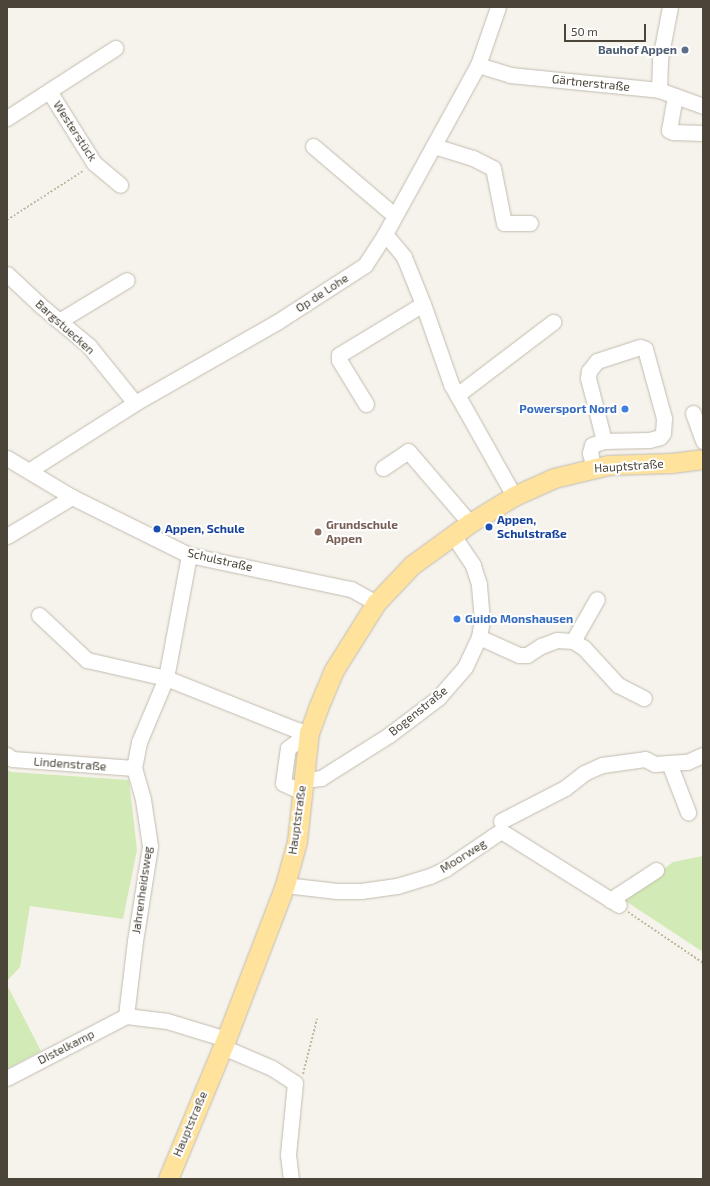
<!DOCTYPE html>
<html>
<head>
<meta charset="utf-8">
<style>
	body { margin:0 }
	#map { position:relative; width:710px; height:1186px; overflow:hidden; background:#f6f3ec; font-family:"Exo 2",sans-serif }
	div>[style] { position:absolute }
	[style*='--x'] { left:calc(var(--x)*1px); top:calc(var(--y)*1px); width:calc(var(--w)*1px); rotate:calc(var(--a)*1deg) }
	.green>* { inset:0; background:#d2eab5 }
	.path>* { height:2px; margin-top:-1px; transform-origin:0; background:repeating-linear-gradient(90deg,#c4b79f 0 2px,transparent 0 4px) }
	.roads { filter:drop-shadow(0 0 1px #c2bbae) drop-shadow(0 0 1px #c2bbae) }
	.minor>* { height:15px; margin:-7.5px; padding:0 7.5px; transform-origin:7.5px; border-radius:7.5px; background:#fff }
	.major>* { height:19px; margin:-9.5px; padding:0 9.5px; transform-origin:9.5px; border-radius:9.5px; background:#ffe39c }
	.dots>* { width:11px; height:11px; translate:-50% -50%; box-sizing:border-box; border:2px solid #fff; border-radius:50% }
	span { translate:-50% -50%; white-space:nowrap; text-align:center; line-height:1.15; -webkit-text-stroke:4px #fff; paint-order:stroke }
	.service-label { font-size:12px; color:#4e5e75; font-weight:700 }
	.right { translate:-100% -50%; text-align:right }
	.street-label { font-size:12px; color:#4b4439 }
	.shop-label { font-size:12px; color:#366cbe; font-weight:700 }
	.left { translate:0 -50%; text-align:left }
	.transit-label { font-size:12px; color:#164399; font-weight:700 }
	.education-label { font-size:12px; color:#785e54; font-weight:700 }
	.frame { position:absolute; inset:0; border:8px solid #4b4439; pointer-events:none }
	.scale { position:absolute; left:564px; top:24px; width:82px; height:18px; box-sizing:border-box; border:2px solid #4b4439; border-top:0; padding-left:5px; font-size:12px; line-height:14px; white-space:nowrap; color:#4b4439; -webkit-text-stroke:3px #fff; paint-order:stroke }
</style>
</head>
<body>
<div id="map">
	<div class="green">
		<div style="clip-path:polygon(7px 770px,12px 772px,129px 780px,137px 850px,123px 919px,30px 906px,20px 967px,7px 981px)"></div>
		<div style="clip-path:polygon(703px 856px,703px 952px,624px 900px,673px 862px)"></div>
		<div style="clip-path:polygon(7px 985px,41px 1051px,7px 1069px)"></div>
	</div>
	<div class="path">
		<div style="--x:7;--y:220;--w:90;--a:-32.8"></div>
		<div style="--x:628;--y:912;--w:91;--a:34.2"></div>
		<div style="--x:303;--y:1074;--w:57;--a:-75.7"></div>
	</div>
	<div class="roads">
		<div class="minor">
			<div style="--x:478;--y:65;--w:34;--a:17"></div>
			<div style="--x:510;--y:75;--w:150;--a:5.7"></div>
			<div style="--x:659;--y:90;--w:47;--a:20"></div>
			<div style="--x:659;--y:90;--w:31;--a:-88"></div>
			<div style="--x:660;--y:59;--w:53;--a:-79.1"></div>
			<div style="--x:49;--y:91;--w:85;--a:58"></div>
			<div style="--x:94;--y:163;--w:34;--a:40"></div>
			<div style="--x:675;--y:96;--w:35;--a:100"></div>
			<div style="--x:669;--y:130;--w:4;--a:27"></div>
			<div style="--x:673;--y:132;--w:30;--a:2"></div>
			<div style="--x:7;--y:118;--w:129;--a:-32.9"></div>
			<div style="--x:313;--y:146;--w:106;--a:40.4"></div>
			<div style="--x:434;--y:146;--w:41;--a:17.1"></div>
			<div style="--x:473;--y:158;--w:22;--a:27"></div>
			<div style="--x:493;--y:168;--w:56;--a:78.7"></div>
			<div style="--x:504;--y:223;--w:26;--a:0"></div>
			<div style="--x:385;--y:234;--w:30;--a:50"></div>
			<div style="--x:404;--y:257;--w:51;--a:68"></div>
			<div style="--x:423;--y:304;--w:85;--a:70.7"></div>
			<div style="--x:451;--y:384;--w:129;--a:60.6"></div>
			<div style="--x:7;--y:274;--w:45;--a:43.2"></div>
			<div style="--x:40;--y:305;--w:64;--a:39.9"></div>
			<div style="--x:89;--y:346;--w:73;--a:51.1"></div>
			<div style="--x:59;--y:321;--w:79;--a:-31.1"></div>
			<div style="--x:457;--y:395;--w:121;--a:-37.2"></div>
			<div style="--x:366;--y:404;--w:52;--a:-121.5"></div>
			<div style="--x:339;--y:360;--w:5;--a:-90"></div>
			<div style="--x:339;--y:355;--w:98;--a:-31.3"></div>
			<div style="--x:693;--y:413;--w:30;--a:70"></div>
			<div style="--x:7;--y:458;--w:76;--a:31"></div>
			<div style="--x:72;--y:497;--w:131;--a:26.4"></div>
			<div style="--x:189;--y:555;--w:166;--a:11.9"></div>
			<div style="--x:351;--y:589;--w:29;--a:29"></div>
			<div style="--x:383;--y:468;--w:30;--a:-34"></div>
			<div style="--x:408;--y:451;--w:95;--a:49.3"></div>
			<div style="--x:594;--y:468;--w:16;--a:-105"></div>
			<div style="--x:590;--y:453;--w:8;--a:-76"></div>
			<div style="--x:592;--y:445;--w:13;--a:-18"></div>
			<div style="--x:604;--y:441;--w:45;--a:-1.3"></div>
			<div style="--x:649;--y:440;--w:11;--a:-15"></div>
			<div style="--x:660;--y:437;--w:5;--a:-53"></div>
			<div style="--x:663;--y:433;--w:15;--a:-86"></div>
			<div style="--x:664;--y:418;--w:72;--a:-105.4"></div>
			<div style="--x:645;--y:349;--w:5;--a:-158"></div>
			<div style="--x:640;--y:347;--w:45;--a:162"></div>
			<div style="--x:597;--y:361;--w:13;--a:129"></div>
			<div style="--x:589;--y:371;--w:7;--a:98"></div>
			<div style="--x:588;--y:378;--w:65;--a:75.7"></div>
			<div style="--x:30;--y:470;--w:125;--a:-32.5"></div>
			<div style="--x:135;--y:403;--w:163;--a:-29.7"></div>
			<div style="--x:277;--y:322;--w:105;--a:-32.9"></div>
			<div style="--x:365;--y:265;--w:37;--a:-57"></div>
			<div style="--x:385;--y:234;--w:193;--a:-61.2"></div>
			<div style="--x:478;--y:65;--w:61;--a:-71"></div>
			<div style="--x:7;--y:536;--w:76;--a:-31"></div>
			<div style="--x:39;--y:615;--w:66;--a:43.2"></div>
			<div style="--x:87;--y:660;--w:81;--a:12.8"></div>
			<div style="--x:166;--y:678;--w:125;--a:-79.4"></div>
			<div style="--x:479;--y:637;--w:44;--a:24.2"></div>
			<div style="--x:519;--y:655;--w:8;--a:0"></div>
			<div style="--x:527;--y:655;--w:17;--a:-33"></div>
			<div style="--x:541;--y:646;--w:17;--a:-21"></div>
			<div style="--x:557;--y:640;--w:16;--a:4"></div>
			<div style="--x:573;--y:641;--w:13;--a:32"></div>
			<div style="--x:584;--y:648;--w:50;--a:47.4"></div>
			<div style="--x:618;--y:685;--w:29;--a:27"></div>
			<div style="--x:573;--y:641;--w:48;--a:-60.3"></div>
			<div style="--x:7;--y:755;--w:6;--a:39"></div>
			<div style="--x:12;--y:759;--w:122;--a:4.2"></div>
			<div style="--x:669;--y:763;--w:53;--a:68.8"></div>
			<div style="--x:303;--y:780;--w:18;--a:-6"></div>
			<div style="--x:321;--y:778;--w:80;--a:-32.3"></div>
			<div style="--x:389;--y:735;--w:61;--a:-37.1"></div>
			<div style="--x:438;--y:698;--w:41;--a:-48.9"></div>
			<div style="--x:465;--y:667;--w:33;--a:-65"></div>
			<div style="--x:479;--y:637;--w:17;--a:-80"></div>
			<div style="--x:482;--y:620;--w:36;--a:-95"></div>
			<div style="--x:479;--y:584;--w:20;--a:-108"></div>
			<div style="--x:473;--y:565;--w:36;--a:-124"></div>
			<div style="--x:302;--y:792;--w:21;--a:-155"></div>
			<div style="--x:283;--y:783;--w:35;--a:-82"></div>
			<div style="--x:288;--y:748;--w:26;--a:-36"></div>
			<div style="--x:501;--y:821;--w:72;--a:-27.3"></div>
			<div style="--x:565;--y:788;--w:24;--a:-38"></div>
			<div style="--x:584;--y:773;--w:20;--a:-24"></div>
			<div style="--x:602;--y:765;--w:43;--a:-7.9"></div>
			<div style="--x:645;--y:759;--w:11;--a:27"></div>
			<div style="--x:655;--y:764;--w:32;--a:-4"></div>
			<div style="--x:687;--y:762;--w:17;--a:-24"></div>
			<div style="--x:285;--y:885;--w:52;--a:6.6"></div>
			<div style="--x:337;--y:891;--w:24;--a:0"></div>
			<div style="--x:361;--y:891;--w:36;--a:-8"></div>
			<div style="--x:397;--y:886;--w:34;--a:-17"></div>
			<div style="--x:430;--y:876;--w:17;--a:-25"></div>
			<div style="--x:445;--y:869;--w:68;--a:-34.2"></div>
			<div style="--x:501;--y:831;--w:139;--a:32.1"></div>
			<div style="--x:610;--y:900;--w:55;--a:-33.1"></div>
			<div style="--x:226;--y:1039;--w:62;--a:-163"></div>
			<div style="--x:167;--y:1021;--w:41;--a:-173"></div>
			<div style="--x:126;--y:1016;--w:76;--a:-83.2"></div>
			<div style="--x:135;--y:941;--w:96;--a:-81"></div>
			<div style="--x:150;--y:846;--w:48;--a:-98.5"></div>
			<div style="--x:143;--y:799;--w:32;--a:-106"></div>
			<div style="--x:134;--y:768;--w:26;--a:-79"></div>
			<div style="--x:139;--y:742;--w:69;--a:-67.1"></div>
			<div style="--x:166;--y:678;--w:138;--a:21.7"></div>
			<div style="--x:294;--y:729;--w:16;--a:15"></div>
			<div style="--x:223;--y:1047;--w:53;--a:23.2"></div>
			<div style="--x:272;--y:1068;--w:27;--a:33"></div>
			<div style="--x:295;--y:1083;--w:72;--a:95.6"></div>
			<div style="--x:288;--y:1155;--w:24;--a:83"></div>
			<div style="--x:7;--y:1078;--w:134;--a:-27.5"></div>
		</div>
		<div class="major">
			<div style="--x:168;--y:1179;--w:152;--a:-67.5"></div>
			<div style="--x:226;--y:1039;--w:165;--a:-69"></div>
			<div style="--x:285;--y:885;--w:46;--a:-74.7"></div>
			<div style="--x:297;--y:841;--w:109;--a:-83.7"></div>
			<div style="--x:309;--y:733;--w:27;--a:-70"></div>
			<div style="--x:318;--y:708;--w:41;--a:-67.2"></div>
			<div style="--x:334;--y:670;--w:79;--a:-57.9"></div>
			<div style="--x:376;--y:603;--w:52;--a:-46.5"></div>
			<div style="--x:412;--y:565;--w:72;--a:-35.9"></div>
			<div style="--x:470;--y:523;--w:52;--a:-31.5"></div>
			<div style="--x:514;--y:496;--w:44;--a:-24.2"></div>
			<div style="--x:554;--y:478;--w:56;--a:-13.5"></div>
			<div style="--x:608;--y:465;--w:63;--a:-1.8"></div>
			<div style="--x:671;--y:463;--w:32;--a:-7"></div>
		</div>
	</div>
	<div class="dots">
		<div style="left:685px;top:50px;background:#5c6f8a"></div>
		<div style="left:625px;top:409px;background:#3f7fe0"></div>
		<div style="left:489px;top:527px;background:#1a4fb4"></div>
		<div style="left:157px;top:529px;background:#1a4fb4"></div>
		<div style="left:318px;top:532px;background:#8d6e63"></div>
		<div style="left:457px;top:619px;background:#3f7fe0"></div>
	</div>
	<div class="service-label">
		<span class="right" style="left:677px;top:50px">Bauhof Appen</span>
	</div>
	<div class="street-label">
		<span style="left:591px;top:83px;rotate:6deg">Gärtnerstraße</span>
		<span style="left:75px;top:131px;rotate:57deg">Westerstück</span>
		<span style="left:322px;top:293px;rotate:-33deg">Op de Lohe</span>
		<span style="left:65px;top:327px;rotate:42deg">Bargstuecken</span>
		<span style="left:629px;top:466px;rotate:-4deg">Hauptstraße</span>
		<span style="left:220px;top:560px;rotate:13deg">Schulstraße</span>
		<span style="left:418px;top:711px;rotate:-39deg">Bogenstraße</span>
		<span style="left:70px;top:764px;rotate:4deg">Lindenstraße</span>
		<span style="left:297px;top:820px;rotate:-82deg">Hauptstraße</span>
		<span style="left:463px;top:856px;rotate:-32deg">Moorweg</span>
		<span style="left:142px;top:890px;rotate:-82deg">Jahrenheidsweg</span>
		<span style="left:66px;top:1047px;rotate:-27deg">Distelkamp</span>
		<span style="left:190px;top:1124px;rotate:-67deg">Hauptstraße</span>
	</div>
	<div class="shop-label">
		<span class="right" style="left:617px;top:409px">Powersport Nord</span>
		<span class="left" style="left:465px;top:619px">Guido Monshausen</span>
	</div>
	<div class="transit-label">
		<span class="left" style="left:497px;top:527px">Appen,<br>Schulstraße</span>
		<span class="left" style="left:165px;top:529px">Appen, Schule</span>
	</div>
	<div class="education-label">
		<span class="left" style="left:326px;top:532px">Grundschule<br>Appen</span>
	</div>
	<div class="frame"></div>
	<div class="scale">50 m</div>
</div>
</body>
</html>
